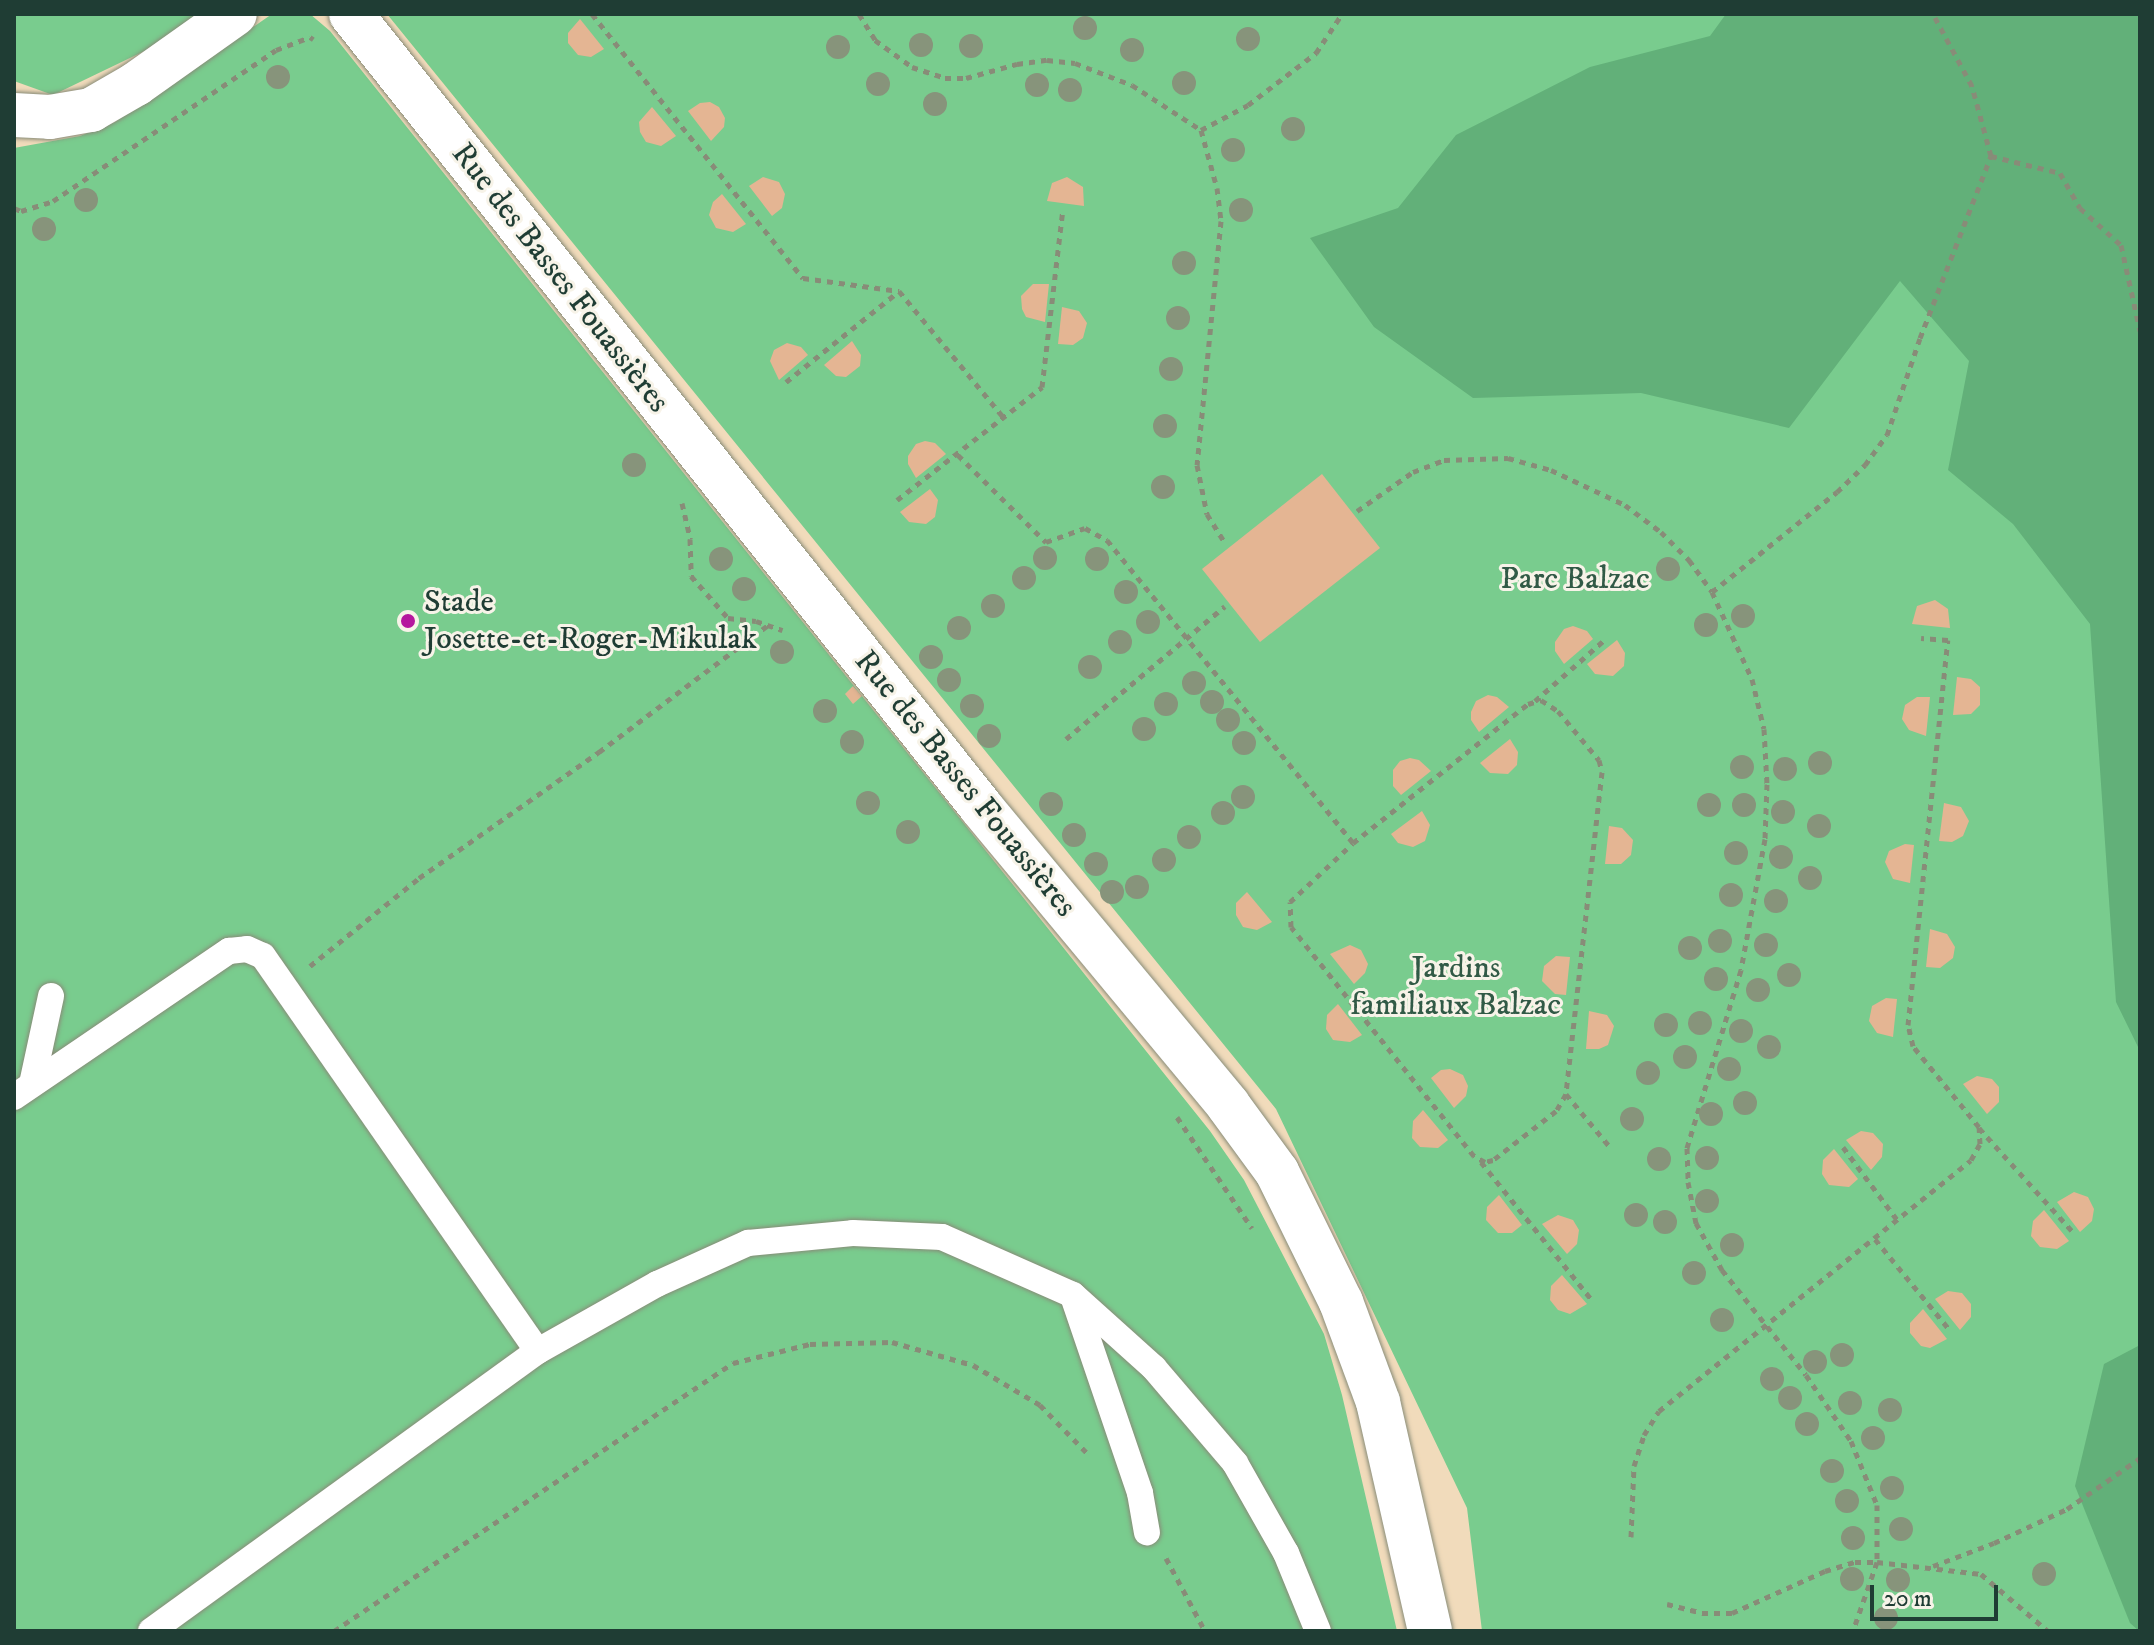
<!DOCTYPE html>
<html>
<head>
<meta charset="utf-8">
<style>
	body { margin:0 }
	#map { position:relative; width:2154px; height:1645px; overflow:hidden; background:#f1dbbb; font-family:"IM FELL DW Pica",serif }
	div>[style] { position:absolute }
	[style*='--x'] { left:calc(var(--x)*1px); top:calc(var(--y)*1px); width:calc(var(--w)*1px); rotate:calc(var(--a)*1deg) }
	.green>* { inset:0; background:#79cc8e }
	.forest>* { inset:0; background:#62b079 }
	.building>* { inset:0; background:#e4b593 }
	.path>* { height:5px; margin-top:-2.5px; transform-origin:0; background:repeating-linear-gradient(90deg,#888c78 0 6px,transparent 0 12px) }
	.roads { filter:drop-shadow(0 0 2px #888c78) drop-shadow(0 0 2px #888c78) }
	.service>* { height:26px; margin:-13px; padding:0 13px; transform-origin:13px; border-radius:13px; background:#fff }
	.minor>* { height:44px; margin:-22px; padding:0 22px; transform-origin:22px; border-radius:22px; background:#fff }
	.trees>* { width:24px; height:24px; margin:-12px; border-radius:50%; background:#87947b }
	.dots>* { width:22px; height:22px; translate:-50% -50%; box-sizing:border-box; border:4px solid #f7f3e8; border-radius:50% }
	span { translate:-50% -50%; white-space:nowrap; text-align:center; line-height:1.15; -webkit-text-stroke:6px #f7f3e8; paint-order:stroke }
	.street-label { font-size:32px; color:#1f3d34 }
	.park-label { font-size:32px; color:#315a46 }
	.poi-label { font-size:32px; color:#1f3d34 }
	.left { translate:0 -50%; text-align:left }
	.frame { position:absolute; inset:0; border:16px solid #1f3d34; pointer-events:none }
	.scale { position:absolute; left:1870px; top:1585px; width:128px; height:36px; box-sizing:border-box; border:4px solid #1f3d34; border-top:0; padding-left:10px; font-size:24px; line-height:28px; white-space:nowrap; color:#1f3d34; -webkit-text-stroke:6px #f7f3e8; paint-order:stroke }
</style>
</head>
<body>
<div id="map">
	<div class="green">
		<div style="clip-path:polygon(14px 14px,202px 14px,182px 33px,53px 95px,14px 81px)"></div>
		<div style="clip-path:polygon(272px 14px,310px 14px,330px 31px,1210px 1131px,1244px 1180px,1324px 1334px,1342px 1395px,1397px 1631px,14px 1631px,14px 148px,80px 136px,115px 122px)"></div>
		<div style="clip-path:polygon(387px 14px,2140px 14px,2140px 1631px,1482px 1631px,1467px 1508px,1276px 1109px)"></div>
	</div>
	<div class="forest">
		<div style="clip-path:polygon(1726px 14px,2140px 14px,2140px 1051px,2116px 1002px,2090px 624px,2013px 524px,1948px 470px,1969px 361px,1900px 281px,1789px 428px,1641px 393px,1473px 398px,1374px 327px,1310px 238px,1398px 208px,1456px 135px,1590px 67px,1710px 36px)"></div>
		<div style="clip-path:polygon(2140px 1345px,2140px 1631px,2139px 1631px,2130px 1623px,2075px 1486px,2104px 1364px)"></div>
	</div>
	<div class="building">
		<div style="clip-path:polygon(580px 19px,604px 49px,591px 57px,578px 55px,568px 43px,568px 33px)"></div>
		<div style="clip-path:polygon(710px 102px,719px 107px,725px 118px,724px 127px,711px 141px,688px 111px,700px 103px)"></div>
		<div style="clip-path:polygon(652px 107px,676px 136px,661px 146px,646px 142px,640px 132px,639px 122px)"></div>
		<div style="clip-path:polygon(763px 177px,779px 182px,785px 194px,782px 208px,772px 216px,749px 186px)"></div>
		<div style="clip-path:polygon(1067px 177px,1083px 187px,1084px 206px,1047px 201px,1052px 183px)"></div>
		<div style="clip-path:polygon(722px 194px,746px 224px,733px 232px,716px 228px,709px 215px,713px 202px)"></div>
		<div style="clip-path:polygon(1033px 284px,1049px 284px,1045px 322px,1026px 317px,1022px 309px,1021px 296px)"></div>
		<div style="clip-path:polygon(1062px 307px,1079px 311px,1087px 323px,1083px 338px,1073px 345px,1058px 344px)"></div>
		<div style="clip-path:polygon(852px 341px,861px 355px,860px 366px,846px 377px,836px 376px,824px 365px)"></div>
		<div style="clip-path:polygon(787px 343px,801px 347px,808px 355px,779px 380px,770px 361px,774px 350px)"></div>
		<div style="clip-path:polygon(925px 441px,935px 443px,946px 454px,916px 478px,908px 464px,908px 456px,916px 444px)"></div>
		<div style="clip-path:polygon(1322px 474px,1380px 548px,1260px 642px,1202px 569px)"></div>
		<div style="clip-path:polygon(930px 489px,938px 500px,935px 517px,926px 524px,909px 522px,900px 512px)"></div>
		<div style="clip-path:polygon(1935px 600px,1948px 609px,1950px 628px,1912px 624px,1917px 606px)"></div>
		<div style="clip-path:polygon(1573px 626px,1587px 631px,1593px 639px,1564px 664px,1555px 651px,1555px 642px,1564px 629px)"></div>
		<div style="clip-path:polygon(1617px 640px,1625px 653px,1624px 666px,1613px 676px,1595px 674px,1587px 664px)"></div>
		<div style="clip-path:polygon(1957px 677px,1971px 679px,1980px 687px,1980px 705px,1971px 714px,1953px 715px)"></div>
		<div style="clip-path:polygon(853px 686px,862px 696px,853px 704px,845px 694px)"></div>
		<div style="clip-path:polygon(1488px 695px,1497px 697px,1509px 707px,1479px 732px,1471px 720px,1471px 712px,1476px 701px)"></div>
		<div style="clip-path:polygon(1917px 697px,1930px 697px,1926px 736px,1909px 730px,1902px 719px,1905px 705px)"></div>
		<div style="clip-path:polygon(1510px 739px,1518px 752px,1517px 765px,1508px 774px,1490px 773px,1480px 763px)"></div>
		<div style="clip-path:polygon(1410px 758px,1419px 760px,1431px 771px,1401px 795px,1393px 786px,1393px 770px,1400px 761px)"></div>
		<div style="clip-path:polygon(1944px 803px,1961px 807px,1969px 821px,1963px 836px,1952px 842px,1939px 841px)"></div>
		<div style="clip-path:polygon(1422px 811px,1430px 825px,1425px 841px,1413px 847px,1398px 843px,1391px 834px)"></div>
		<div style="clip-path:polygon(1609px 826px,1622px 828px,1633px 840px,1631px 855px,1621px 864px,1605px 864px)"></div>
		<div style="clip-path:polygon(1905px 844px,1914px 845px,1910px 883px,1893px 879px,1885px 862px,1889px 851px)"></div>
		<div style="clip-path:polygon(1247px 892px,1272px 922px,1257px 930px,1243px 927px,1236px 915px,1236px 903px)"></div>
		<div style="clip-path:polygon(1930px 929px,1947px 934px,1955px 947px,1953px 958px,1940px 968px,1926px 967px)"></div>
		<div style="clip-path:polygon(1350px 945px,1361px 950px,1368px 964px,1365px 973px,1354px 984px,1330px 954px)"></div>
		<div style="clip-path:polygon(1556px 956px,1570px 957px,1566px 995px,1555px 994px,1542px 981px,1544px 966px)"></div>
		<div style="clip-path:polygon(1886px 998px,1897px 999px,1893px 1037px,1877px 1033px,1869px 1021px,1872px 1006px)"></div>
		<div style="clip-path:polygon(1338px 1004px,1362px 1035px,1350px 1042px,1333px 1040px,1326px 1029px,1327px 1015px)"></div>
		<div style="clip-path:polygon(1589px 1011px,1607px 1015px,1614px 1026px,1608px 1045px,1599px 1049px,1586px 1049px)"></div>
		<div style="clip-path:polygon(1450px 1069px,1463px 1075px,1468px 1086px,1466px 1096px,1454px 1108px,1431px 1078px,1441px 1070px)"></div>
		<div style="clip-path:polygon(1977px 1076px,1992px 1079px,1999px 1087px,1999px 1102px,1987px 1114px,1963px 1084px)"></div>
		<div style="clip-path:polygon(1423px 1110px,1448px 1140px,1438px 1148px,1420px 1147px,1412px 1138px,1413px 1121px)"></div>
		<div style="clip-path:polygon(1861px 1131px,1873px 1133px,1883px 1144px,1882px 1157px,1871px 1170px,1846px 1140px)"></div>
		<div style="clip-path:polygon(1834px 1149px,1858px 1179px,1849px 1187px,1829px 1185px,1822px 1174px,1823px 1160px)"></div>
		<div style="clip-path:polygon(2074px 1192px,2088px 1197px,2094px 1209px,2092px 1221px,2080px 1232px,2057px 1202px)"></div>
		<div style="clip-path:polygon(1499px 1195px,1522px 1225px,1512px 1233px,1498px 1233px,1486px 1220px,1487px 1207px)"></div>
		<div style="clip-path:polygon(2044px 1210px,2069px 1241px,2057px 1249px,2040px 1247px,2031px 1236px,2033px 1221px)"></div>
		<div style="clip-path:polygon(1558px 1215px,1573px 1220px,1579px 1230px,1577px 1244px,1567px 1254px,1542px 1224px)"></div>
		<div style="clip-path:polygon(1562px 1275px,1587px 1304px,1570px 1314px,1558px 1310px,1550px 1300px,1551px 1286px)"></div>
		<div style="clip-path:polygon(1948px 1291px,1962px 1293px,1971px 1304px,1971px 1317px,1960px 1330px,1935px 1299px)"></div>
		<div style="clip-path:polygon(1923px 1309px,1947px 1339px,1930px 1348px,1921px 1346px,1910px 1333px,1910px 1323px)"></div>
	</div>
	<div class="path">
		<div style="--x:592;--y:14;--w:338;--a:51.4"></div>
		<div style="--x:803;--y:278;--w:97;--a:7.7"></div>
		<div style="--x:899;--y:291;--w:165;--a:50.4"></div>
		<div style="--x:859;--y:14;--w:31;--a:58"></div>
		<div style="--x:875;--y:40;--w:46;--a:36.1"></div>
		<div style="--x:912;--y:67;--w:35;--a:18"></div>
		<div style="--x:945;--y:78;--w:21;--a:0"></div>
		<div style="--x:966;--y:78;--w:53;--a:-15.4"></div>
		<div style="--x:1017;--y:64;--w:30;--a:-8"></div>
		<div style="--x:1047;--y:60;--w:28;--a:6"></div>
		<div style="--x:1075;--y:63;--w:61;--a:21.1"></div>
		<div style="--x:1132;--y:85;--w:82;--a:33.1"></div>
		<div style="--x:1201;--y:130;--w:53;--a:-28"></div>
		<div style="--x:1248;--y:105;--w:86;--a:-37.4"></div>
		<div style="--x:1316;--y:53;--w:47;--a:-56.3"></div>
		<div style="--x:1201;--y:130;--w:60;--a:74.6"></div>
		<div style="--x:1217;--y:188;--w:33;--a:83"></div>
		<div style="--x:1221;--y:221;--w:245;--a:95.6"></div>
		<div style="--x:1197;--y:465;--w:50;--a:78.5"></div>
		<div style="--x:1207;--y:514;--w:34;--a:58"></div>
		<div style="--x:1991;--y:156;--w:71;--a:13.8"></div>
		<div style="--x:2060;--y:173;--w:40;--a:60.3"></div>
		<div style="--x:2080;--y:208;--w:55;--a:42.1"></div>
		<div style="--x:2121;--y:245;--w:88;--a:77.5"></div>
		<div style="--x:14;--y:208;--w:8;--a:23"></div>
		<div style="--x:21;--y:211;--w:34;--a:-17"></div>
		<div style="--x:53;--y:201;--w:269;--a:-34.1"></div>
		<div style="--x:276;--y:50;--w:36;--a:-21"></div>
		<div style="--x:310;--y:37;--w:4;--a:34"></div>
		<div style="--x:786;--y:382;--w:144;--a:-38.8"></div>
		<div style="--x:958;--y:455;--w:124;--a:44.7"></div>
		<div style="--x:1046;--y:542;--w:41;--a:-19.7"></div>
		<div style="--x:1085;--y:528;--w:25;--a:29"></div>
		<div style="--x:1107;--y:540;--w:390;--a:50.9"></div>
		<div style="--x:897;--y:500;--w:184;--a:-37.9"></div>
		<div style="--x:1042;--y:387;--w:179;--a:-83.3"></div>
		<div style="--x:682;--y:503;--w:37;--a:77"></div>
		<div style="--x:690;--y:539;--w:37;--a:88"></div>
		<div style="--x:691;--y:576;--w:56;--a:48.6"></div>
		<div style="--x:728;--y:618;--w:28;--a:6"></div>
		<div style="--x:756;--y:621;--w:28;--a:19"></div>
		<div style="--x:1357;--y:511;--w:68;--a:-34.9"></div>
		<div style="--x:1413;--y:472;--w:33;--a:-21"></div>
		<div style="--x:1444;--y:460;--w:64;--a:-1.8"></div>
		<div style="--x:1508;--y:458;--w:45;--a:15.6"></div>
		<div style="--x:1551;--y:470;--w:82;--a:25.3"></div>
		<div style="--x:1625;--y:505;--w:45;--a:36.9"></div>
		<div style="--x:1661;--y:532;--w:40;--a:45"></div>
		<div style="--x:1689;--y:560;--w:39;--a:54"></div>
		<div style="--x:1712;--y:592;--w:160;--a:-38.7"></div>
		<div style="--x:1837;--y:492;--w:39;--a:-44"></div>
		<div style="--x:1865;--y:465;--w:37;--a:-54"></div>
		<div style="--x:1887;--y:435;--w:102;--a:-71.2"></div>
		<div style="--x:1920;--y:338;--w:195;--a:-68.7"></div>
		<div style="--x:1991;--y:156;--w:73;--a:-105.2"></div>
		<div style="--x:1972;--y:86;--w:82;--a:-118.4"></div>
		<div style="--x:1712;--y:592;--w:96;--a:65.3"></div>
		<div style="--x:1752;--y:679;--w:51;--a:76.5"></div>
		<div style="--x:1764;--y:729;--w:55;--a:86.9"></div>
		<div style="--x:1767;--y:784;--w:55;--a:92.1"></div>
		<div style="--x:1765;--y:839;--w:133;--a:100.4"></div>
		<div style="--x:1741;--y:970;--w:186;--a:106.9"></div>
		<div style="--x:1687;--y:1148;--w:34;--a:88"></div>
		<div style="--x:1688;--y:1182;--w:42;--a:79"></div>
		<div style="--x:1696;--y:1223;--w:54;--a:61"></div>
		<div style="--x:1722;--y:1270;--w:134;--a:51.3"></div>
		<div style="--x:1806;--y:1375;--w:80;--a:55.7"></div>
		<div style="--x:1851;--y:1441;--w:69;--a:67.9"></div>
		<div style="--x:1877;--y:1505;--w:57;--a:90"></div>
		<div style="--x:1877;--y:1562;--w:105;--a:6.6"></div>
		<div style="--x:1981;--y:1574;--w:88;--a:40.4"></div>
		<div style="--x:1541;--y:700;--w:20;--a:33"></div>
		<div style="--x:1558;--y:711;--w:64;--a:50.1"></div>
		<div style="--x:1599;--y:760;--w:12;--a:76"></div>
		<div style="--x:1602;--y:772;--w:324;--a:96.4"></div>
		<div style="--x:1566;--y:1094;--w:20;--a:120"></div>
		<div style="--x:1556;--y:1111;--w:80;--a:142.1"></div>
		<div style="--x:1493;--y:1160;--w:8;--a:166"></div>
		<div style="--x:1485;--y:1162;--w:13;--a:-151"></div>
		<div style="--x:1474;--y:1156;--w:293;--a:-128.6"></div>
		<div style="--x:1291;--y:927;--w:25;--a:-92"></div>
		<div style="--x:1290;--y:902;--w:86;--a:-43.1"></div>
		<div style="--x:1353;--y:843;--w:223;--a:-38.5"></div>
		<div style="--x:1528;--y:704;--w:14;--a:-17"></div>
		<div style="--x:1535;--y:701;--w:91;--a:-41.4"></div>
		<div style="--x:1066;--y:739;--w:207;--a:-39.9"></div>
		<div style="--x:310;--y:966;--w:140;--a:-38.9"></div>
		<div style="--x:419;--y:878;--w:220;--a:-35"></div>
		<div style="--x:599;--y:752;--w:210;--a:-36.9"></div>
		<div style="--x:1566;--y:1094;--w:69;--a:50.3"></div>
		<div style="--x:1177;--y:1117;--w:134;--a:56"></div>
		<div style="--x:1979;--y:1128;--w:140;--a:47.9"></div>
		<div style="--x:1843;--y:1147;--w:92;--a:53.4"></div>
		<div style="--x:1481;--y:1162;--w:177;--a:51.2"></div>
		<div style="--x:1875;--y:1239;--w:117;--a:50.6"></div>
		<div style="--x:1631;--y:1537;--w:71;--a:-87.6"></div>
		<div style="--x:1634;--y:1466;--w:33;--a:-72"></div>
		<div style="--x:1644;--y:1435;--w:28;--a:-58"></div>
		<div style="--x:1659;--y:1411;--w:400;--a:-38.8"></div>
		<div style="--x:1971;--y:1160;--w:18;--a:-61"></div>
		<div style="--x:1980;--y:1144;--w:17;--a:-93"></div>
		<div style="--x:1979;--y:1127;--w:104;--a:-129.2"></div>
		<div style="--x:1913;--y:1046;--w:22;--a:-103"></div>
		<div style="--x:1908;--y:1025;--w:387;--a:-84.1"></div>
		<div style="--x:1948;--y:640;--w:27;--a:-176"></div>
		<div style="--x:1166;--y:1558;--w:83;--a:61.9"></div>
		<div style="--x:1933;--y:1566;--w:65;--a:-20.7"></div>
		<div style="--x:1994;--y:1543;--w:81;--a:-25"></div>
		<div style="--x:2067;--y:1509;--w:89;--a:-34.9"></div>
		<div style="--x:1667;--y:1604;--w:36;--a:14"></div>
		<div style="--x:1702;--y:1613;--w:30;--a:0"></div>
		<div style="--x:1732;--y:1613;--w:102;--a:-24.3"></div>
		<div style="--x:1825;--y:1571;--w:31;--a:-17"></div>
		<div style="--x:1855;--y:1562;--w:22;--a:0"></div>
		<div style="--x:1877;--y:1562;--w:73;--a:109.2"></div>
		<div style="--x:334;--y:1631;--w:481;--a:-33.9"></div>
		<div style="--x:733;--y:1363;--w:79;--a:-13.9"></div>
		<div style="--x:810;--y:1344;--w:82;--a:-1.4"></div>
		<div style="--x:892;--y:1342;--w:84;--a:15.9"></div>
		<div style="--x:973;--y:1365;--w:78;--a:30.8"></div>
		<div style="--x:1040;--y:1405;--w:69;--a:45.6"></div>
	</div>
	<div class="roads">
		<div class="service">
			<div style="--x:32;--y:1084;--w:90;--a:-77.8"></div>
			<div style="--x:14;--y:1097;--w:260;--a:-34.2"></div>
			<div style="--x:229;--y:951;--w:18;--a:-6"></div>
			<div style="--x:247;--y:949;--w:17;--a:24"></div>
			<div style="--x:263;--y:956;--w:481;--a:55.2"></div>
			<div style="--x:1074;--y:1299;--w:205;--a:71.2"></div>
			<div style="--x:1140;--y:1493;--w:40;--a:80"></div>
			<div style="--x:151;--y:1631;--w:478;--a:-35.9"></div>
			<div style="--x:538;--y:1351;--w:137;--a:-29.4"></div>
			<div style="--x:657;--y:1284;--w:100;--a:-24.3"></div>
			<div style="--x:748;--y:1243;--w:105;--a:-5.4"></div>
			<div style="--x:853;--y:1233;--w:89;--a:2.6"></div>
			<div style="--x:942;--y:1237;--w:143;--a:23.9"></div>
			<div style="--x:1073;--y:1295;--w:109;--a:42"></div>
			<div style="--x:1154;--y:1368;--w:125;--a:49.5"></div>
			<div style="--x:1235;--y:1463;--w:103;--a:60.5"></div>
			<div style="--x:1286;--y:1553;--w:84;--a:67.7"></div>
		</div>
		<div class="minor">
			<div style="--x:351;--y:14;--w:1013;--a:51.53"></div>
			<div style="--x:981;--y:807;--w:387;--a:50.3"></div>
			<div style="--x:1228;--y:1105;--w:83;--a:53.8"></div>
			<div style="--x:1277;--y:1172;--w:145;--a:63.8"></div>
			<div style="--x:1341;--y:1302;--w:107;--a:69.7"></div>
			<div style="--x:1378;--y:1402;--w:235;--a:77.2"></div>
			<div style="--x:14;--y:115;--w:36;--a:3"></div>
			<div style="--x:50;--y:117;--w:42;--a:-9.7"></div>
			<div style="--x:91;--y:110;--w:52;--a:-30"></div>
			<div style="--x:136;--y:84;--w:121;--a:-35.3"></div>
		</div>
	</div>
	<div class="trees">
		<div style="left:1085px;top:28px"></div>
		<div style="left:1248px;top:39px"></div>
		<div style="left:921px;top:45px"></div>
		<div style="left:971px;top:46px"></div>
		<div style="left:838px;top:47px"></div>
		<div style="left:1132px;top:50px"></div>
		<div style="left:278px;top:77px"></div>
		<div style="left:1184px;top:83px"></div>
		<div style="left:878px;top:84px"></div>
		<div style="left:1037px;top:85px"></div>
		<div style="left:1070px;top:90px"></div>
		<div style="left:935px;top:104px"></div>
		<div style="left:1293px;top:129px"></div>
		<div style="left:1233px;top:150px"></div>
		<div style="left:86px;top:200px"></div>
		<div style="left:1241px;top:210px"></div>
		<div style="left:44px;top:229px"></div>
		<div style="left:1184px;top:263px"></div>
		<div style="left:1178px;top:318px"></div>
		<div style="left:1171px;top:369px"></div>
		<div style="left:1165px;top:426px"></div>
		<div style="left:634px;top:465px"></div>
		<div style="left:1163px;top:487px"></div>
		<div style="left:1045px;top:558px"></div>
		<div style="left:721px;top:559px"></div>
		<div style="left:1097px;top:559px"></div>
		<div style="left:1668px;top:569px"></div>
		<div style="left:1024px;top:578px"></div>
		<div style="left:744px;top:589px"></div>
		<div style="left:1126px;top:592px"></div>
		<div style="left:993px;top:606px"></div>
		<div style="left:1743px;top:616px"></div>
		<div style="left:1148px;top:622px"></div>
		<div style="left:1706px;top:625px"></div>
		<div style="left:959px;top:628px"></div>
		<div style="left:1120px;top:642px"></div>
		<div style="left:782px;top:652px"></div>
		<div style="left:931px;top:657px"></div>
		<div style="left:1090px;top:667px"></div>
		<div style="left:949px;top:680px"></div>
		<div style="left:1194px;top:683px"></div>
		<div style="left:1212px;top:702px"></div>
		<div style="left:1166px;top:704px"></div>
		<div style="left:972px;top:706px"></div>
		<div style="left:825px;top:711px"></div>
		<div style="left:1228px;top:720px"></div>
		<div style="left:1144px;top:729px"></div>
		<div style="left:989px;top:736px"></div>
		<div style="left:852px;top:742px"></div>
		<div style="left:1244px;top:743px"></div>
		<div style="left:1820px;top:763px"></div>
		<div style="left:1742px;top:767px"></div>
		<div style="left:1785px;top:769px"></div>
		<div style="left:1243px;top:797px"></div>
		<div style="left:868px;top:803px"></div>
		<div style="left:1051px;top:804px"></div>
		<div style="left:1709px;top:805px"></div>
		<div style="left:1744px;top:805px"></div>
		<div style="left:1783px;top:812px"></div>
		<div style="left:1223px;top:813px"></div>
		<div style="left:1819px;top:826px"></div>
		<div style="left:908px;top:832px"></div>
		<div style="left:1074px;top:835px"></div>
		<div style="left:1189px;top:837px"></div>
		<div style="left:1736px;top:853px"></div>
		<div style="left:1781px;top:857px"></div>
		<div style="left:1164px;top:860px"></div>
		<div style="left:1096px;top:864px"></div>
		<div style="left:1810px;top:878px"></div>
		<div style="left:1137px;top:887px"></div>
		<div style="left:1112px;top:892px"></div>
		<div style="left:1731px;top:895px"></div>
		<div style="left:1776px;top:901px"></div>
		<div style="left:1720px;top:941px"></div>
		<div style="left:1766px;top:945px"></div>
		<div style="left:1690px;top:948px"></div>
		<div style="left:1789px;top:975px"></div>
		<div style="left:1716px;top:979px"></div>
		<div style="left:1758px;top:990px"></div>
		<div style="left:1700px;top:1023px"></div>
		<div style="left:1666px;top:1025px"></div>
		<div style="left:1741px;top:1031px"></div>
		<div style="left:1769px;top:1047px"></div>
		<div style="left:1685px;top:1057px"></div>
		<div style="left:1729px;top:1069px"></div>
		<div style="left:1648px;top:1073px"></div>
		<div style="left:1745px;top:1103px"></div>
		<div style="left:1711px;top:1114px"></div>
		<div style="left:1632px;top:1119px"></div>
		<div style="left:1707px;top:1158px"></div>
		<div style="left:1659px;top:1159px"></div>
		<div style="left:1707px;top:1201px"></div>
		<div style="left:1636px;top:1215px"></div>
		<div style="left:1665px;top:1222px"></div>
		<div style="left:1732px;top:1245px"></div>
		<div style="left:1694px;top:1273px"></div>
		<div style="left:1722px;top:1320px"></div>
		<div style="left:1842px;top:1355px"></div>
		<div style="left:1815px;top:1362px"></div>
		<div style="left:1772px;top:1379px"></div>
		<div style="left:1790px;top:1398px"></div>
		<div style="left:1850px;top:1403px"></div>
		<div style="left:1890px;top:1410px"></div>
		<div style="left:1807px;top:1424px"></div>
		<div style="left:1873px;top:1438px"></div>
		<div style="left:1832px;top:1471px"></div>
		<div style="left:1892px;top:1488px"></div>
		<div style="left:1847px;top:1501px"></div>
		<div style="left:1901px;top:1529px"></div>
		<div style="left:1853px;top:1538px"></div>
		<div style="left:2044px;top:1574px"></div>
		<div style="left:1852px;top:1579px"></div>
		<div style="left:1898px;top:1580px"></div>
		<div style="left:1886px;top:1618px"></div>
	</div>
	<div class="dots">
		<div style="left:408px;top:621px;background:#b5179e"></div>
	</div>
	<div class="street-label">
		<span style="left:560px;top:278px;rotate:52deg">Rue des Basses Fouassières</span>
		<span style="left:965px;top:784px;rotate:51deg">Rue des Basses Fouassières</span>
	</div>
	<div class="park-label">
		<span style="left:1575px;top:579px">Parc Balzac</span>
		<span style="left:1456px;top:987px">Jardins<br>familiaux Balzac</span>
	</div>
	<div class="poi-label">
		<span class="left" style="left:424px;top:621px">Stade<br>Josette-et-Roger-Mikulak</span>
	</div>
	<div class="frame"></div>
	<div class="scale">20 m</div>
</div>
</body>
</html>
